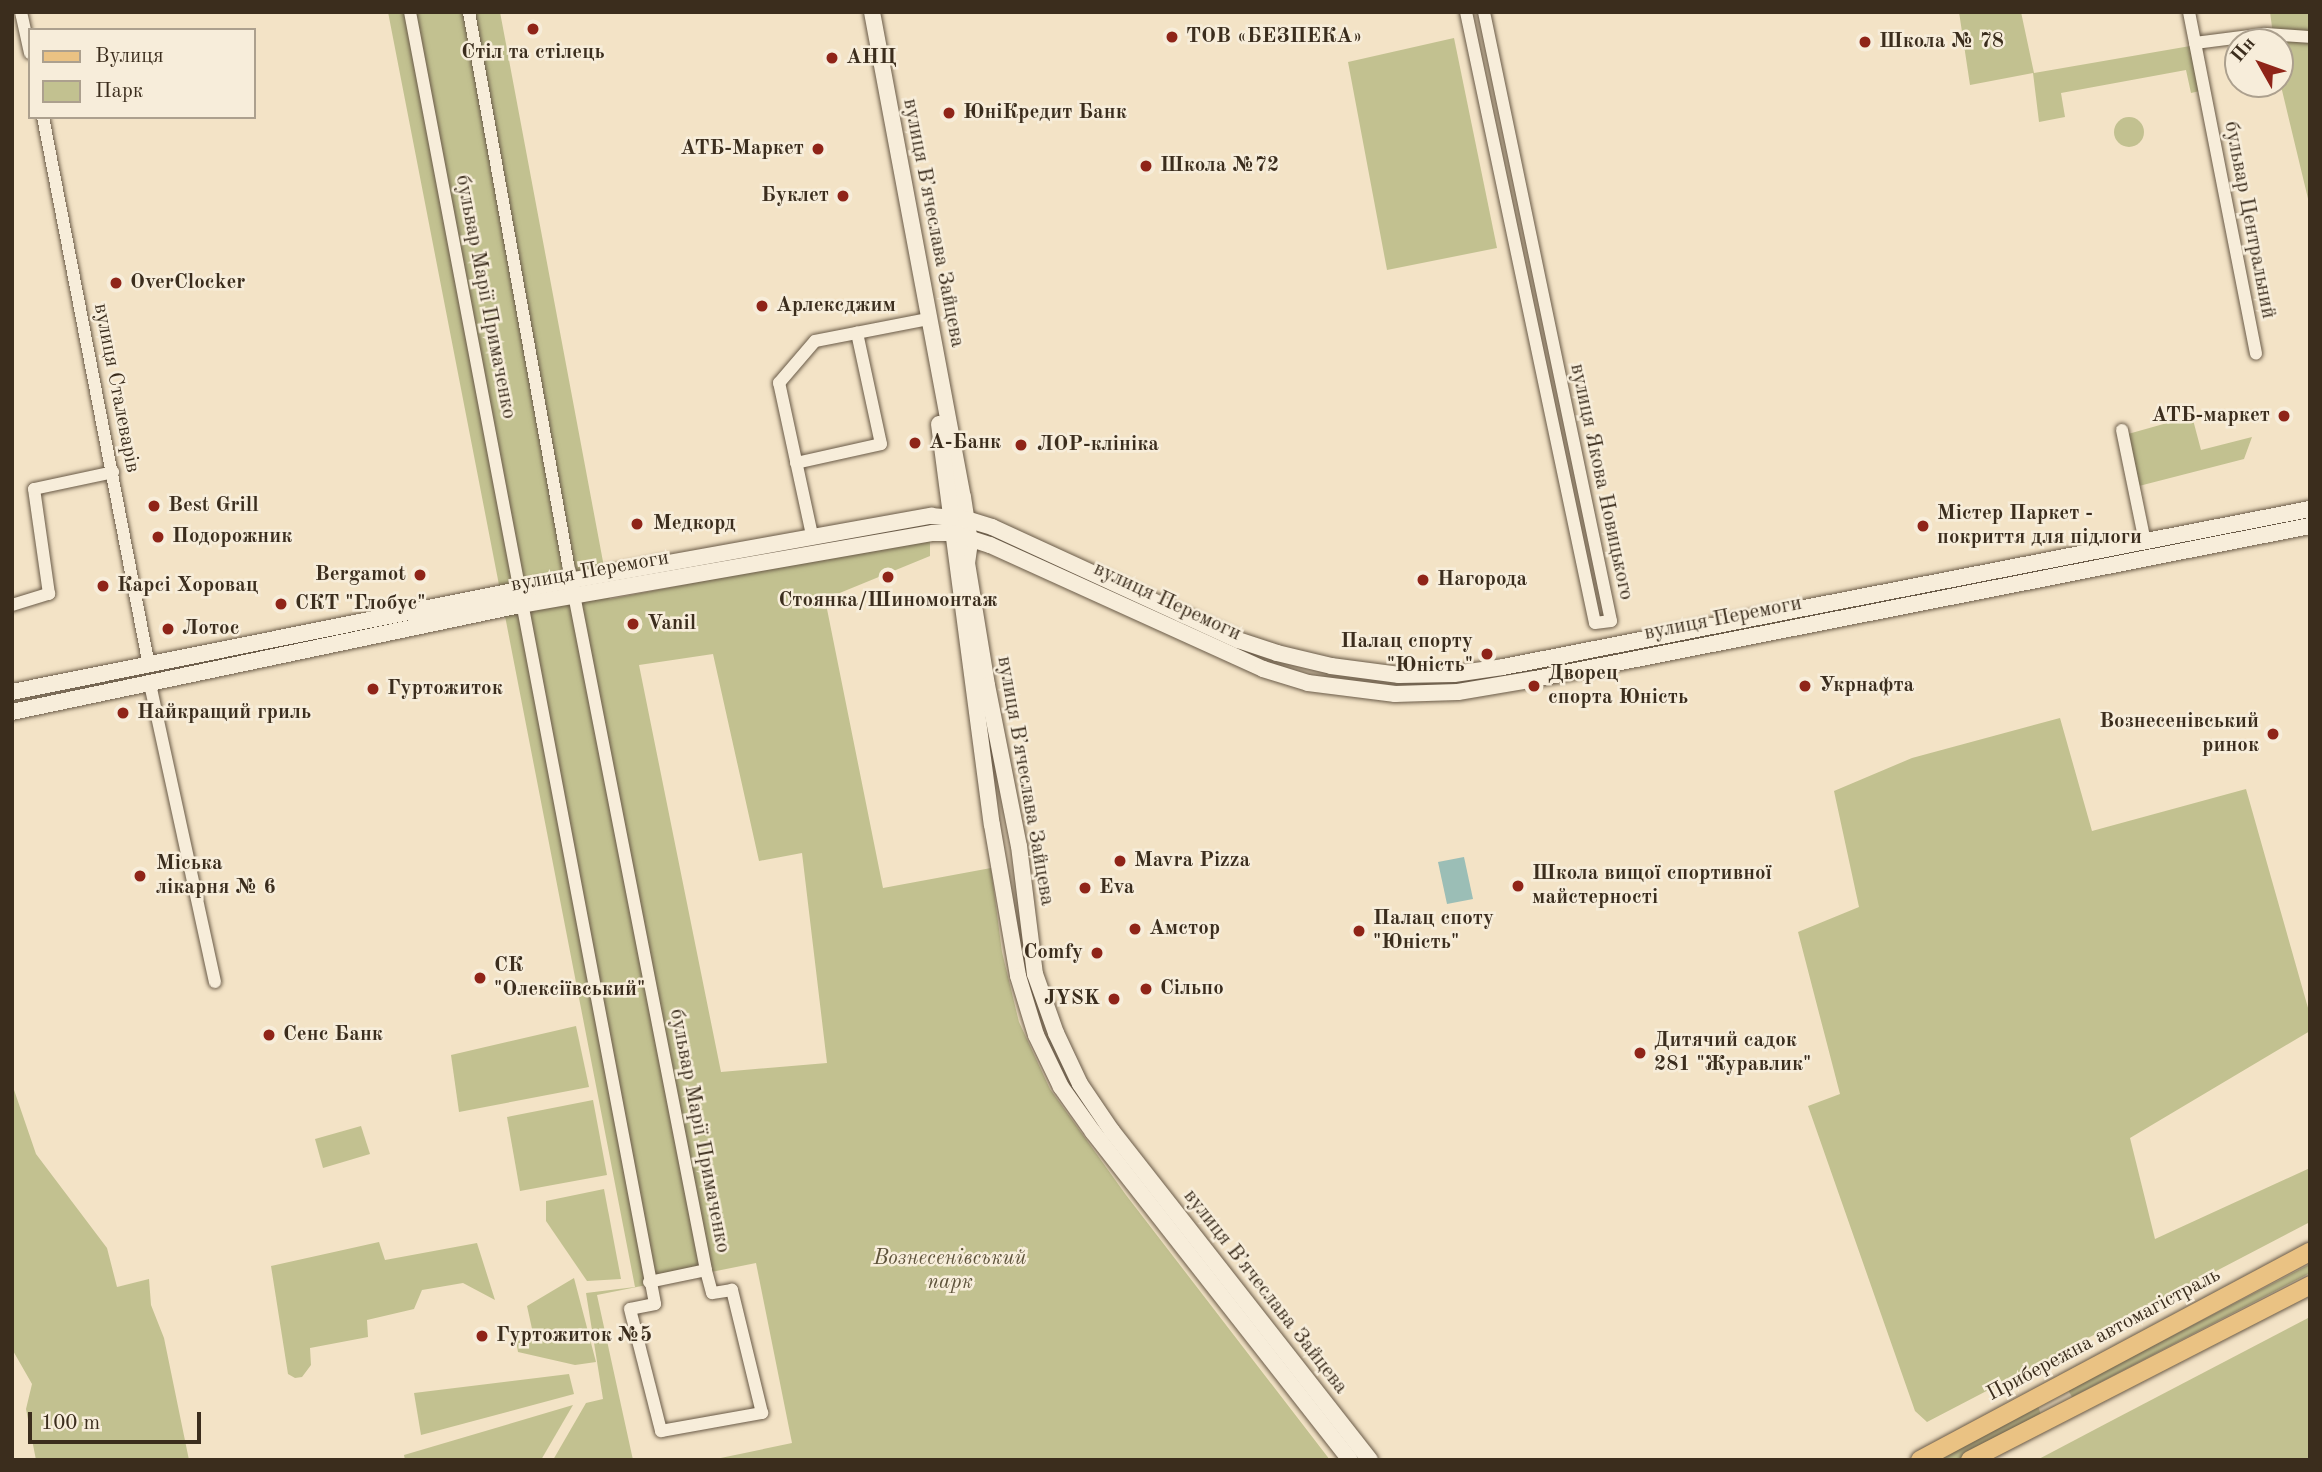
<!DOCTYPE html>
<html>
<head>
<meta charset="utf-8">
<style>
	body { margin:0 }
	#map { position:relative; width:2322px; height:1472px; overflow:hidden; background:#f3e3c6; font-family:"Old Standard TT",serif }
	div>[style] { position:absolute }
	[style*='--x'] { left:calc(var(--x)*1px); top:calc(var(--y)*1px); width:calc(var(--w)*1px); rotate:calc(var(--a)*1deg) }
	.green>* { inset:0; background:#c2c190 }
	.round { border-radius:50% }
	.water>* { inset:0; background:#9bbeb6 }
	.roads { filter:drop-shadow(0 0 2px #695a47) drop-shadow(0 0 2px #695a47) }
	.street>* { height:12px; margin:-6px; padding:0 6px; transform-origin:6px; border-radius:6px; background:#f7edda }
	.secondary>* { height:16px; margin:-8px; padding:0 8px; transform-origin:8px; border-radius:8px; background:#f7edda }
	.primary>* { height:18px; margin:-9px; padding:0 9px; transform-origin:9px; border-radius:9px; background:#eac283 }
	.dots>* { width:19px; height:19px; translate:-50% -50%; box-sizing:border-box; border:4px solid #f7edda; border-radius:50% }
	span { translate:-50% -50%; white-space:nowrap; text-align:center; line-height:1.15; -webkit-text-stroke:5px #f7edda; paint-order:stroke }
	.poi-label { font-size:21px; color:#3b2d1d; font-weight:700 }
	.left { translate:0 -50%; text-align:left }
	.right { translate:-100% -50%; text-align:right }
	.street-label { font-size:21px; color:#3b2d1d }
	.park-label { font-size:21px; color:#5d523a; font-style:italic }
	.frame { position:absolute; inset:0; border:14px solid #3b2d1d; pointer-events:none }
	.legend { position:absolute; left:28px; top:28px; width:228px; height:91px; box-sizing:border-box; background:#f7edda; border:2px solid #aca08e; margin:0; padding:9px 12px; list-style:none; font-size:21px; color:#3b2d1d }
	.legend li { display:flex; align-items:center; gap:14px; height:35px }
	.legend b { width:35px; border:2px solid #aca08e }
	.north { position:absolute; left:2224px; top:28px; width:70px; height:70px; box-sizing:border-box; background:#f7edda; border:2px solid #aca08e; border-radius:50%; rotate:310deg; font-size:19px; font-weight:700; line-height:28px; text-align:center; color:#3b2d1d }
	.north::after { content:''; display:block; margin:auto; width:24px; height:32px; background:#8f2418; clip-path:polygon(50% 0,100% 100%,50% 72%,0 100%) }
	.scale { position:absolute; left:28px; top:1412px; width:173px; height:32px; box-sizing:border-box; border:4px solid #3b2d1d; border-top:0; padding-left:9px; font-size:21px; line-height:24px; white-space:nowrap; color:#3b2d1d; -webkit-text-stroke:5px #f7edda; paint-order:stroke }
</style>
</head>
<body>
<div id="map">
	<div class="green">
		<div style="clip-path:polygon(evenodd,388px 12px,500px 12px,610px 599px,930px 537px,930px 556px,825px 599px,883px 888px,991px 868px,1002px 952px,1019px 1022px,1050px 1089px,1126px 1195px,1330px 1460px,711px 1460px,792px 1443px,756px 1263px,597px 1295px,633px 1460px,553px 1460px,586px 1403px,603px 1399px,586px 1293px,635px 1287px,388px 12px,713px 654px,759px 861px,802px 853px,827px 1063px,721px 1072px,639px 665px,713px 654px)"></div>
		<div style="clip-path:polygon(1959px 12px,2021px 12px,2034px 73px,2196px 45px,2204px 90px,2191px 93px,2186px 70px,2061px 93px,2065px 117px,2039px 122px,2033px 73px,1970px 85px)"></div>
		<div style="clip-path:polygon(2270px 12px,2310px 12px,2310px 207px,2280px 82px,2280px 42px,2274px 42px)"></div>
		<div style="clip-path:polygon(1454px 38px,1497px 248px,1387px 270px,1348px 62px)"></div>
		<div class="round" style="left:2114px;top:117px;width:30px;height:30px"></div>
		<div style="clip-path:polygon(2192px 416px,2201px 450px,2252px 437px,2244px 459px,2139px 486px,2128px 434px)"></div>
		<div style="clip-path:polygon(2060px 718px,2092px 831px,2246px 789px,2310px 1015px,2310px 1031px,2130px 1138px,2155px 1239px,2310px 1168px,2310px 1222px,1927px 1422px,1915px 1411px,1808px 1106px,1840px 1094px,1798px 932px,1859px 907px,1834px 791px,1912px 758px)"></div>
		<div style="clip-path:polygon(576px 1026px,589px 1087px,459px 1112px,451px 1055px)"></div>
		<div style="clip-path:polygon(12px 1084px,36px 1154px,107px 1248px,117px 1287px,149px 1279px,151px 1305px,164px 1338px,189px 1460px,36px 1460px,26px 1409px,32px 1384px,12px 1349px)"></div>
		<div style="clip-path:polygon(593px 1100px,607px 1175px,520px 1191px,507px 1117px)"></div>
		<div style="clip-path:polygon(361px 1126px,370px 1154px,323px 1168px,315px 1139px)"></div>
		<div style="clip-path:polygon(604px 1189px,621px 1279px,587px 1281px,546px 1221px,546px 1201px)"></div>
		<div style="clip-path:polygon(379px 1242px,385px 1260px,477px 1243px,495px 1300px,463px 1283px,422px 1290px,414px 1309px,367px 1320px,368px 1337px,310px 1348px,311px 1365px,302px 1377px,295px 1378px,288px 1374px,271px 1266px)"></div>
		<div style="clip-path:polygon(2310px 1264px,2310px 1273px,2072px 1397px,2068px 1390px)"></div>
		<div style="clip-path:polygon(574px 1278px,596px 1362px,575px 1365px,518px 1352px,516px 1341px,534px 1338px,527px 1306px)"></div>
		<div style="clip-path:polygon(2310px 1317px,2310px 1460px,2037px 1460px,2111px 1421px)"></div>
		<div style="clip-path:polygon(569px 1374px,574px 1394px,421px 1435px,414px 1393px)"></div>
		<div style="clip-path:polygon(573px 1405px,541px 1460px,405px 1460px,404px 1455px)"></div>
		<div style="clip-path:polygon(2038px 1406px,2041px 1415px,1959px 1460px,1939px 1460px)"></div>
	</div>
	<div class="water">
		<div style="clip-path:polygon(1464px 857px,1473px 899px,1447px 904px,1438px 862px)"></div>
	</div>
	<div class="roads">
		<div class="street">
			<div style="--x:21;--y:12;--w:42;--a:77.6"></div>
			<div style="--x:410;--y:12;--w:1315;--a:79.26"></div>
			<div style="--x:655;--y:1304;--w:25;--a:169"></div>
			<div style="--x:630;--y:1309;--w:126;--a:75.7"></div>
			<div style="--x:661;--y:1431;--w:103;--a:-10.1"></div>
			<div style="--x:762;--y:1413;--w:127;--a:-103.7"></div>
			<div style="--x:732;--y:1290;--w:20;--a:171"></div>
			<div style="--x:712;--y:1293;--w:24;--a:-105"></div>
			<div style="--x:706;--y:1270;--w:719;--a:-101.06"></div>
			<div style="--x:568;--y:564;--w:561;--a:-100.17"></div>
			<div style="--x:1466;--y:12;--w:624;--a:78.08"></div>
			<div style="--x:1595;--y:623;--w:16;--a:-7"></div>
			<div style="--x:1611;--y:621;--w:622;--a:-101.78"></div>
			<div style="--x:2189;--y:12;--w:348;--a:78.9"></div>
			<div style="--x:2195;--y:43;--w:71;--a:-7.3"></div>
			<div style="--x:2265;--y:34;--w:45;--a:3.8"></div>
			<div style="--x:43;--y:117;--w:559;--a:79.07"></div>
			<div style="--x:2122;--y:430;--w:114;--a:78.4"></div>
			<div style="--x:796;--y:463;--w:87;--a:-12.6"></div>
			<div style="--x:881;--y:444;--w:114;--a:-102.2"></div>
			<div style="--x:812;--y:535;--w:156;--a:-102.2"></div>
			<div style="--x:779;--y:383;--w:55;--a:-49.4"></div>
			<div style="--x:815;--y:341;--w:110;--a:-11"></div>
			<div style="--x:12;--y:605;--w:39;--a:-17"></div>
			<div style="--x:49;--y:594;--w:106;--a:-98.1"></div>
			<div style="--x:34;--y:489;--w:81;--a:-12.1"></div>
			<div style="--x:150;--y:684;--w:305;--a:77.7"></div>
			<div style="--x:649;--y:1282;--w:58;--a:-11.9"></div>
		</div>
		<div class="secondary">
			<div style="--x:872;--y:12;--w:493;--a:79.4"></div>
			<div style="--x:963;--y:497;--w:46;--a:81.2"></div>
			<div style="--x:970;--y:542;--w:21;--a:98"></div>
			<div style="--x:967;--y:563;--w:124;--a:80.7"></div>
			<div style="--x:987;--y:685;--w:164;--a:78.8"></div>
			<div style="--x:1019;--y:846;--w:129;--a:82.9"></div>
			<div style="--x:1035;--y:974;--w:63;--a:70.4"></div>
			<div style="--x:1056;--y:1033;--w:56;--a:64.8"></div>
			<div style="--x:1080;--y:1084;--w:57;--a:55.8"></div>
			<div style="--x:1112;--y:1131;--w:418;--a:51.9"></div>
			<div style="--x:939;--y:424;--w:404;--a:82.5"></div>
			<div style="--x:992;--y:825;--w:153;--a:80.2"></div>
			<div style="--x:1018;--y:976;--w:62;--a:73"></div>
			<div style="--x:1036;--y:1035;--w:58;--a:64.3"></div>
			<div style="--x:1061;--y:1087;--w:55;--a:54.6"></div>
			<div style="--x:1093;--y:1132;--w:417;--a:51.9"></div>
			<div style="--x:12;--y:692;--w:516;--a:-11.4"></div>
			<div style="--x:518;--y:590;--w:420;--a:-10.2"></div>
			<div style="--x:931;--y:516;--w:35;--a:5"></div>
			<div style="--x:966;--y:519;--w:27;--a:17"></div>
			<div style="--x:992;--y:527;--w:271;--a:24.7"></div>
			<div style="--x:1238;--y:640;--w:41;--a:18.4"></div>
			<div style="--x:1277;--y:653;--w:56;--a:13.5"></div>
			<div style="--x:1331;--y:666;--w:69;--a:7.5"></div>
			<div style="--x:1399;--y:675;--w:55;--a:-1"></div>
			<div style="--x:1454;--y:674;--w:49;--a:-8.1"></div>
			<div style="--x:1503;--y:667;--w:822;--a:-11.08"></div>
			<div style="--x:12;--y:712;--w:519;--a:-11.89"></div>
			<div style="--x:520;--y:605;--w:419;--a:-9.9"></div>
			<div style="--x:933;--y:533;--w:20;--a:0"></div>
			<div style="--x:953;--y:533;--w:39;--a:18"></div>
			<div style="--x:990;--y:545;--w:300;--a:24.4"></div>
			<div style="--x:1263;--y:669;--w:47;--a:17.3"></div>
			<div style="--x:1308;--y:683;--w:88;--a:7.2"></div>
			<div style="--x:1395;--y:694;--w:63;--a:-1.8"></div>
			<div style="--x:1458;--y:692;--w:78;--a:-9.6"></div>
			<div style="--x:1535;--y:679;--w:790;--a:-11.17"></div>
		</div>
		<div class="primary">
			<div style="--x:1920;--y:1460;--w:442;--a:-28.1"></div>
			<div style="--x:1970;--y:1460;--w:382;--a:-27.2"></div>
		</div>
	</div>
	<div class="dots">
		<div style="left:533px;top:29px;background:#8f2418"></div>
		<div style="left:1172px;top:37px;background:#8f2418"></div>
		<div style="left:1865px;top:42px;background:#8f2418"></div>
		<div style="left:832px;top:58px;background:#8f2418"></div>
		<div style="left:949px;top:113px;background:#8f2418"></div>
		<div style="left:818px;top:149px;background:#8f2418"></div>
		<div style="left:1146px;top:166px;background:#8f2418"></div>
		<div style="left:843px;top:196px;background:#8f2418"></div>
		<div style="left:116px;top:283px;background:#8f2418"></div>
		<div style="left:762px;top:306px;background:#8f2418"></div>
		<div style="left:2284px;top:416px;background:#8f2418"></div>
		<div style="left:915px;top:443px;background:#8f2418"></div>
		<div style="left:1021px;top:445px;background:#8f2418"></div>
		<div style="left:154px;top:506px;background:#8f2418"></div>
		<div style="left:637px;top:524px;background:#8f2418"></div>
		<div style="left:1923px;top:526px;background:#8f2418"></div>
		<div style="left:158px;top:537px;background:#8f2418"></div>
		<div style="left:420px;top:575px;background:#8f2418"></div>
		<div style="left:888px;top:577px;background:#8f2418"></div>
		<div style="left:1423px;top:580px;background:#8f2418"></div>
		<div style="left:103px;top:586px;background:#8f2418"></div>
		<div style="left:281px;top:604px;background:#8f2418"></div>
		<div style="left:633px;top:624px;background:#8f2418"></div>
		<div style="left:168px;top:629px;background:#8f2418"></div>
		<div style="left:1487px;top:654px;background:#8f2418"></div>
		<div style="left:1534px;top:686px;background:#8f2418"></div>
		<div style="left:1805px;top:686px;background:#8f2418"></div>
		<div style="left:373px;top:689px;background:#8f2418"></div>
		<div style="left:123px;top:713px;background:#8f2418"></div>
		<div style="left:2273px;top:734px;background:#8f2418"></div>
		<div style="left:1120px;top:861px;background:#8f2418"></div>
		<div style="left:140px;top:876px;background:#8f2418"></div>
		<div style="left:1518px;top:886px;background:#8f2418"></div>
		<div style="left:1085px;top:888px;background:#8f2418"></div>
		<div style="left:1135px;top:929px;background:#8f2418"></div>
		<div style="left:1359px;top:931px;background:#8f2418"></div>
		<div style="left:1097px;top:953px;background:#8f2418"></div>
		<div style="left:480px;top:978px;background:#8f2418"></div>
		<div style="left:1146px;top:989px;background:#8f2418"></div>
		<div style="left:1114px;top:999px;background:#8f2418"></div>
		<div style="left:269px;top:1035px;background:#8f2418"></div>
		<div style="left:1640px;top:1053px;background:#8f2418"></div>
		<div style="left:482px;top:1336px;background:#8f2418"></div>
	</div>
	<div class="poi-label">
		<span class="left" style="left:1186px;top:37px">ТОВ «БЕЗПЕКА»</span>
		<span class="left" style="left:1879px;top:42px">Школа № 78</span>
		<span style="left:533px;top:53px">Стіл та стілець</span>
		<span class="left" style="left:846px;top:58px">АНЦ</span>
		<span class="left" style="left:963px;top:113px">ЮніКредит Банк</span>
		<span class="right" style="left:804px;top:149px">АТБ-Маркет</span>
		<span class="left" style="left:1160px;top:166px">Школа №72</span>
		<span class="right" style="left:829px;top:196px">Буклет</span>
		<span class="left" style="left:130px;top:283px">OverClocker</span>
		<span class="left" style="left:776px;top:306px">Арлексджим</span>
		<span class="right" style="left:2270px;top:416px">АТБ-маркет</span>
		<span class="left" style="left:929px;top:443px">А-Банк</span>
		<span class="left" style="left:1037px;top:445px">ЛОР-клініка</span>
		<span class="left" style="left:168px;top:506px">Best Grill</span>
		<span class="left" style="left:1937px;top:526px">Містер Паркет -<br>покриття для підлоги</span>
		<span class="left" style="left:653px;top:524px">Медкорд</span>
		<span class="left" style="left:172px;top:537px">Подорожник</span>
		<span class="right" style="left:406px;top:575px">Bergamot</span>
		<span class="left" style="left:1437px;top:580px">Нагорода</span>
		<span class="left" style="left:117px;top:586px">Карсі Хоровац</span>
		<span style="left:888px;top:601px">Стоянка/Шиномонтаж</span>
		<span class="left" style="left:295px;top:604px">СКТ "Глобус"</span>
		<span class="left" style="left:647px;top:624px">Vanil</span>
		<span class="left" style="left:182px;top:629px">Лотос</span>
		<span class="right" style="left:1473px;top:654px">Палац спорту<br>"Юність"</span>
		<span class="left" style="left:1548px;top:686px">Дворец<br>спорта Юність</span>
		<span class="left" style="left:1819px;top:686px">Укрнафта</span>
		<span class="left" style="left:387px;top:689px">Гуртожиток</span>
		<span class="left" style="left:137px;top:713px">Найкращий гриль</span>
		<span class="right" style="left:2259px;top:734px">Вознесенівський<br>ринок</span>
		<span class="left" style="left:1134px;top:861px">Mavra Pizza</span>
		<span class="left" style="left:156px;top:876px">Мiська<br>лiкарня № 6</span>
		<span class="left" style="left:1532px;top:886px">Школа вищої спортивної<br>майстерності</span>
		<span class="left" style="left:1099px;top:888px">Eva</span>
		<span class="left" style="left:1373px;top:931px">Палац споту<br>"Юність"</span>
		<span class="left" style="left:1149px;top:929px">Амстор</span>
		<span class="right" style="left:1083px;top:953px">Comfy</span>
		<span class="left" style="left:494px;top:978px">СК<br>"Олексіївський"</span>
		<span class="left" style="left:1160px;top:989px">Сільпо</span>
		<span class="right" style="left:1100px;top:999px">JYSK</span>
		<span class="left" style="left:283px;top:1035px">Сенс Банк</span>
		<span class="left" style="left:1654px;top:1053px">Дитячий садок<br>281 "Журавлик"</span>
		<span class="left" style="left:496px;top:1336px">Гуртожиток №5</span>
	</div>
	<div class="street-label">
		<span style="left:2249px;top:220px;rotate:79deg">бульвар Центральний</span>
		<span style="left:933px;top:223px;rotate:79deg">вулиця Вʼячеслава Зайцева</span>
		<span style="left:485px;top:297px;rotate:79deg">бульвар Марії Примаченко</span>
		<span style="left:116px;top:388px;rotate:79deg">вулиця Сталеварів</span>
		<span style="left:1601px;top:482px;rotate:78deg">вулиця Якова Новицького</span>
		<span style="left:590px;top:572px;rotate:-10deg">вулиця Перемоги</span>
		<span style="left:1167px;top:602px;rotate:25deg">вулиця Перемоги</span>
		<span style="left:1723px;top:619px;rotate:-11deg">вулиця Перемоги</span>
		<span style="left:1025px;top:781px;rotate:80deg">вулиця Вʼячеслава Зайцева</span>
		<span style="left:699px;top:1131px;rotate:79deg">бульвар Марії Примаченко</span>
		<span style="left:1265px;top:1292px;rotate:52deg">вулиця Вʼячеслава Зайцева</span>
		<span style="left:2104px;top:1335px;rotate:-28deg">Прибережна автомагістраль</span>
	</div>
	<div class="park-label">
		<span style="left:950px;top:1271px">Вознесенівський<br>парк</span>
	</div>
	<div class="frame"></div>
	<ul class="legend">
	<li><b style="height:9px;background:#eac283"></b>Вулиця</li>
	<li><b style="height:19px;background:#c2c190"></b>Парк</li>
	</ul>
	<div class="north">Пн</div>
	<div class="scale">100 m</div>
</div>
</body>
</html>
